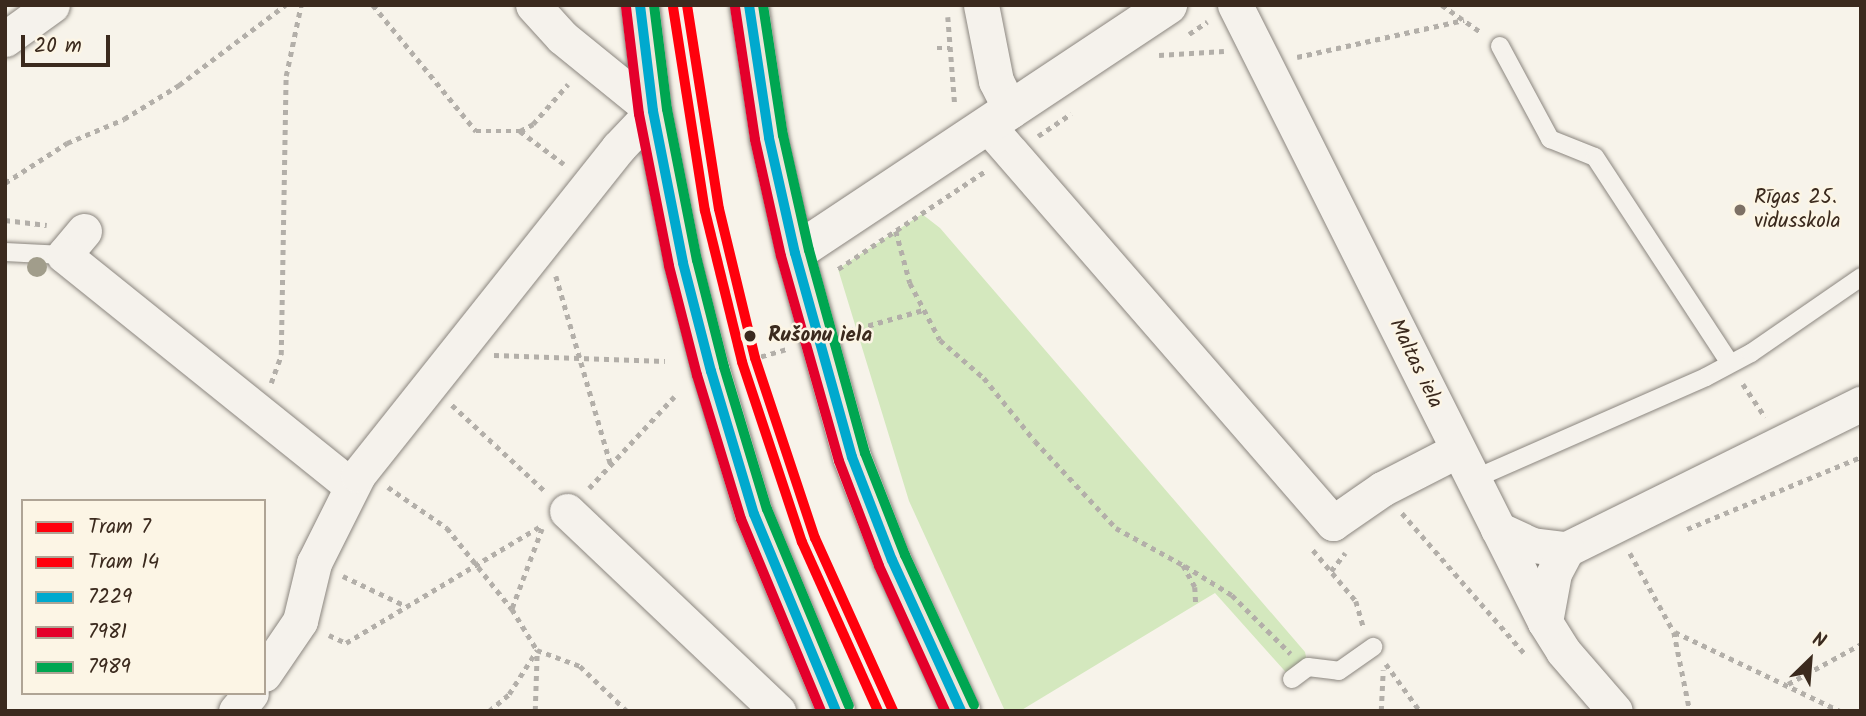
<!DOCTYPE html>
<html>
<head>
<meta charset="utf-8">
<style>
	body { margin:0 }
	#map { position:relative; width:1866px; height:716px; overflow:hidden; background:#f7f3ea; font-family:Kalam,sans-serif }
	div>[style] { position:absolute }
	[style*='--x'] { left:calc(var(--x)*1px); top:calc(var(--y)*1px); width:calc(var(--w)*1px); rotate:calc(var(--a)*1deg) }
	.green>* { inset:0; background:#d4e8be }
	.path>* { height:4.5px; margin-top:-2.25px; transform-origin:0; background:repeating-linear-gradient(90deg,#b3afa9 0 5px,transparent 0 10px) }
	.roads { filter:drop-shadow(0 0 2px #8b867f) drop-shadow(0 0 2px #8b867f) }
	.lane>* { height:18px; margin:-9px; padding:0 9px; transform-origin:9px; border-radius:9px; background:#f5f2ec }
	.street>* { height:35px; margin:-17.5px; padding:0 17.5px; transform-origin:17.5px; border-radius:17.5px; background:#f5f2ec }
	.secondary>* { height:38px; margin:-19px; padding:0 19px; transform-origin:19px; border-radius:19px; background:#f5f2ec }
	.highway>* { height:38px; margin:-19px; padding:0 19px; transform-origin:19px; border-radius:19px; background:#ede6da }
	.bus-1>* { height:10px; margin:-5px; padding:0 5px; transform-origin:5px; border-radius:5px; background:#00a9ce }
	.bus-2>* { height:10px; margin:-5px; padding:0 5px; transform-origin:5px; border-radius:5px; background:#e4002b }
	.bus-3>* { height:10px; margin:-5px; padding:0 5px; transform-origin:5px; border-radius:5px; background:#00a651 }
	.tram-1>* { height:10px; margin:-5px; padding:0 5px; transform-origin:5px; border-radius:5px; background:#ff000c }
	.tram-2>* { height:10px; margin:-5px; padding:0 5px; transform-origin:5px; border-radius:5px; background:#ff000c }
	.trees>* { width:20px; height:20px; margin:-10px; border-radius:50%; background:#a19d8b }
	.dots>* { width:19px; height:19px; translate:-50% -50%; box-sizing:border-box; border:4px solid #fcf5e5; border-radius:50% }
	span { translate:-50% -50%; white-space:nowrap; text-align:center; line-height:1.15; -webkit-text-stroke:5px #fcf5e5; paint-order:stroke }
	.poi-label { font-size:21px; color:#3b2a1e }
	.left { translate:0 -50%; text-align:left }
	.stop-label { font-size:21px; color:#3b2a1e; font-weight:700 }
	.street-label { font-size:21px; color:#3b2a1e }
	.frame { position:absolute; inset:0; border:7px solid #3b2a1e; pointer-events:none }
	.legend { position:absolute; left:21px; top:499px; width:245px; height:196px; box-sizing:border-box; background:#fcf5e5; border:2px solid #afa495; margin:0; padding:9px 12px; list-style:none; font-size:21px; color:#3b2a1e }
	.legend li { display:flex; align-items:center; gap:14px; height:35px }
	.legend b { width:35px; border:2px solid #afa495 }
	.north { position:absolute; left:1775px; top:625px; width:70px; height:70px; -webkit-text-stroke:5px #fcf5e5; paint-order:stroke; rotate:25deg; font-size:19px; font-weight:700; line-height:28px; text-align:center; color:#3b2a1e }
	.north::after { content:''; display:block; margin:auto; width:24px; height:32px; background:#3b2a1e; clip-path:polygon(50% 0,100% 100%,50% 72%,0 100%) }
	.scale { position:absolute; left:21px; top:35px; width:89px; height:32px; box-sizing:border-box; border:4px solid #3b2a1e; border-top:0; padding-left:9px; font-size:21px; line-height:24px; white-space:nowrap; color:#3b2a1e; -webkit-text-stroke:5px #fcf5e5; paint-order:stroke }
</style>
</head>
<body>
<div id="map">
	<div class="green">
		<div style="clip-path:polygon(922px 214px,940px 228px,1305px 652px,1308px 667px,1292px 679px,1215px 593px,1020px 711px,1005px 711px,909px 501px,838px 269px)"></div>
	</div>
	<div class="path">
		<div style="--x:373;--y:5;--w:163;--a:50.7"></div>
		<div style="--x:476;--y:131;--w:44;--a:0"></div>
		<div style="--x:520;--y:131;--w:15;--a:-28"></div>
		<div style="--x:533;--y:124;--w:53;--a:-48.8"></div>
		<div style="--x:1442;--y:5;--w:49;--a:35"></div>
		<div style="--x:948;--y:17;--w:89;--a:85.5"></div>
		<div style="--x:1189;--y:34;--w:22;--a:-34"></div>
		<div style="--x:937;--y:48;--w:13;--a:0"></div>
		<div style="--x:1159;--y:55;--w:65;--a:-3.5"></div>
		<div style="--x:1297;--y:57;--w:171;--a:-12.5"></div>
		<div style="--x:520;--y:131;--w:55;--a:36.9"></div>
		<div style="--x:1038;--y:136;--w:40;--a:-34"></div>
		<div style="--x:5;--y:183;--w:74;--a:-32.8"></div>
		<div style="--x:67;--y:143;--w:62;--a:-22.8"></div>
		<div style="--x:124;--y:119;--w:65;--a:-31.7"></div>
		<div style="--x:179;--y:85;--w:133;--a:-37"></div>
		<div style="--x:5;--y:220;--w:42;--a:6.8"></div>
		<div style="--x:896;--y:231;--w:54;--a:74.9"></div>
		<div style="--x:910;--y:283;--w:64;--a:62.2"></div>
		<div style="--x:940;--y:340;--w:58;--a:40.8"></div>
		<div style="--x:984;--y:378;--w:81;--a:51"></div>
		<div style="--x:1035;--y:441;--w:119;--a:47"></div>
		<div style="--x:1116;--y:528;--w:77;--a:28.9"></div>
		<div style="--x:1183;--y:565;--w:25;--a:61"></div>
		<div style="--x:1195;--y:587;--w:17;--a:87"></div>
		<div style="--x:838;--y:269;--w:179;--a:-33.6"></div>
		<div style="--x:556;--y:276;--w:197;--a:73.8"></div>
		<div style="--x:849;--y:331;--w:77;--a:-15.8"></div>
		<div style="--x:494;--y:355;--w:171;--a:2"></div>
		<div style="--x:742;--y:362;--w:47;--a:-16.1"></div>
		<div style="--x:271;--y:383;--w:30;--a:-70"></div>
		<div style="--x:281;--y:355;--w:279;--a:-89"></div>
		<div style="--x:286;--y:76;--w:73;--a:-78.1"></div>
		<div style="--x:1743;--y:384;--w:40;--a:56"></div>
		<div style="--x:452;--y:405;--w:127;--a:42.8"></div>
		<div style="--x:388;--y:487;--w:72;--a:34.8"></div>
		<div style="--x:447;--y:528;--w:104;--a:51.3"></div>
		<div style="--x:512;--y:609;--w:48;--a:58.6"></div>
		<div style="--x:537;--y:650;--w:46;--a:20.4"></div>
		<div style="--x:580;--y:666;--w:65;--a:43.8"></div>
		<div style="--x:589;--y:488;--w:125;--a:-47"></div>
		<div style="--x:1402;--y:513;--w:187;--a:48.9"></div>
		<div style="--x:1687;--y:529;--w:188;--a:-22.5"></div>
		<div style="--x:1313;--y:550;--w:67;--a:49.9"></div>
		<div style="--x:1356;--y:601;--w:26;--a:74"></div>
		<div style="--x:1630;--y:553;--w:90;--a:60.9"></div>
		<div style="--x:1674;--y:632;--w:81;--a:78.6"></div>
		<div style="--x:1185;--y:566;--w:55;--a:31.7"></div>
		<div style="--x:1232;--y:595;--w:83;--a:45"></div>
		<div style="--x:1331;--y:571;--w:23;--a:-52"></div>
		<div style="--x:343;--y:576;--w:68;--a:25.4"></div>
		<div style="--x:512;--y:608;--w:85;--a:-69.4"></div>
		<div style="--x:1675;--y:632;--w:183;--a:25.6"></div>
		<div style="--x:329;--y:635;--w:19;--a:25"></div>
		<div style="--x:346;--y:643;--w:227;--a:-31"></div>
		<div style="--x:1386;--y:664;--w:58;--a:54.1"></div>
		<div style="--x:1788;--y:684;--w:83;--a:-28.7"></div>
		<div style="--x:489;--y:711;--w:26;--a:-40"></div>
		<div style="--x:509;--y:694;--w:52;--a:-57.5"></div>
		<div style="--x:535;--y:711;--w:60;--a:-88.1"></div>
		<div style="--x:1381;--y:711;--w:41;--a:-87.2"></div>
	</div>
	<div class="roads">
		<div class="lane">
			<div style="--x:1500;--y:46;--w:106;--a:61.7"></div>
			<div style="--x:1550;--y:139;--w:48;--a:21.8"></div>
			<div style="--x:1595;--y:157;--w:245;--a:56.8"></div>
			<div style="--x:5;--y:252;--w:59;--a:2.9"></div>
			<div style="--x:1474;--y:479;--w:253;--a:-23.7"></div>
			<div style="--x:1706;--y:377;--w:51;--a:-28.1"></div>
			<div style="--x:1751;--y:353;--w:134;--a:-34.6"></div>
			<div style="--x:1292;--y:679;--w:20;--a:-37"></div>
			<div style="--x:1308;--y:667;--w:31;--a:7"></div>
			<div style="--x:1339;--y:671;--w:42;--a:-35.2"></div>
		</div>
		<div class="street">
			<div style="--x:981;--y:5;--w:77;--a:78.8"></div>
			<div style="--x:996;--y:81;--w:33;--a:63"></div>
			<div style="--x:1235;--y:5;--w:690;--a:63.32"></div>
			<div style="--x:1545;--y:622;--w:34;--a:58"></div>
			<div style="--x:1563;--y:651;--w:79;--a:49.1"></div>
			<div style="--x:5;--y:39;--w:58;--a:-35.9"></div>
			<div style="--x:988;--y:126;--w:526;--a:49.01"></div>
			<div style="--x:1333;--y:523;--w:60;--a:-34.8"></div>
			<div style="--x:1382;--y:489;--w:85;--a:-27.2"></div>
			<div style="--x:84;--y:231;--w:31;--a:130"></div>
			<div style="--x:64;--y:255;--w:368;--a:38.8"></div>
			<div style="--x:567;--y:511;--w:291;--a:43.5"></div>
			<div style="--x:1498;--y:529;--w:38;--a:25"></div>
			<div style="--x:1532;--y:545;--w:35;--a:7"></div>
			<div style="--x:1567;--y:549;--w:328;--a:-26.3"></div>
			<div style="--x:1545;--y:622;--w:50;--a:-79.6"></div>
			<div style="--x:1554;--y:573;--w:27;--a:-62"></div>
			<div style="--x:264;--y:674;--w:64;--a:-55.8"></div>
			<div style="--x:300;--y:621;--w:60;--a:-76.4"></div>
			<div style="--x:314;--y:563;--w:98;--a:-63.4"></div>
			<div style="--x:358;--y:475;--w:418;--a:-51.5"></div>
			<div style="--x:618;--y:148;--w:51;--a:-46.6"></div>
			<div style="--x:653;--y:111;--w:117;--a:-140.9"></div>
			<div style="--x:562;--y:37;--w:43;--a:-132.2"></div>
			<div style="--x:236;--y:711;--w:23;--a:-50"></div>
		</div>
		<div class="secondary">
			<div style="--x:795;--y:253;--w:448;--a:-33.6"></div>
		</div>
		<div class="highway">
			<div style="--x:640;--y:5;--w:107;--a:83"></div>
			<div style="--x:653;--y:111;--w:155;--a:78.8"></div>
			<div style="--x:683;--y:263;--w:112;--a:75.5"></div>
			<div style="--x:711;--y:371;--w:149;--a:73.3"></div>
			<div style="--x:754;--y:514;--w:213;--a:67.4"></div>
			<div style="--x:749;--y:5;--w:134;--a:81.4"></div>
			<div style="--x:769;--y:138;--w:118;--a:77.3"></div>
			<div style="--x:795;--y:253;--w:212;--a:74.4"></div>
			<div style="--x:852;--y:457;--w:110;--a:68.8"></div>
			<div style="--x:892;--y:560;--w:166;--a:65.4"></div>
		</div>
	</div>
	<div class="bus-1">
		<div style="--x:640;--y:5;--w:107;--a:83"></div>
		<div style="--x:653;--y:111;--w:155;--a:78.8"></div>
		<div style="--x:683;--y:263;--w:112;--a:75.5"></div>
		<div style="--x:711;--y:371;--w:149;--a:73.3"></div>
		<div style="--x:754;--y:514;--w:213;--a:67.4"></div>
		<div style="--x:749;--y:5;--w:134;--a:81.4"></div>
		<div style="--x:769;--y:138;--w:118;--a:77.3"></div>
		<div style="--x:795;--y:253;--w:212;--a:74.4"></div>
		<div style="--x:852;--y:457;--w:110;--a:68.8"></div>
		<div style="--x:892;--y:560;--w:166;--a:65.4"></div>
	</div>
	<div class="bus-2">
		<div style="--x:626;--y:7;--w:108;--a:83.1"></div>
		<div style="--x:639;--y:114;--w:155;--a:78.8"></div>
		<div style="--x:669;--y:266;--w:113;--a:75.6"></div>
		<div style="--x:697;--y:375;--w:151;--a:73"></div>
		<div style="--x:741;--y:519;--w:208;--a:67.4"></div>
		<div style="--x:735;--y:7;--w:134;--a:81.4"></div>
		<div style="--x:755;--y:140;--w:119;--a:77.4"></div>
		<div style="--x:781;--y:256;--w:213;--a:74.2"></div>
		<div style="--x:839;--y:461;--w:112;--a:69.1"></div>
		<div style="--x:879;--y:566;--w:159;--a:65.5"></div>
	</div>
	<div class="bus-3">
		<div style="--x:654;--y:5;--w:105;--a:82.9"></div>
		<div style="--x:667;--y:109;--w:154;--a:78.8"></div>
		<div style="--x:697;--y:260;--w:110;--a:75.8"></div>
		<div style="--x:724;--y:367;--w:148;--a:73.2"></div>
		<div style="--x:767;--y:509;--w:213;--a:67.4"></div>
		<div style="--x:763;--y:5;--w:132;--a:81.3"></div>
		<div style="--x:783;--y:135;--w:118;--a:77.3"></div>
		<div style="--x:809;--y:250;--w:211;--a:74.6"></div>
		<div style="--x:865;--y:453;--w:110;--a:68.6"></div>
		<div style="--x:905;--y:555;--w:165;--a:65.3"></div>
	</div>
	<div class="tram-1">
		<div style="--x:687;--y:5;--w:206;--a:81.1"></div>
		<div style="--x:719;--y:209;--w:153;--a:76.4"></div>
		<div style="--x:755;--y:358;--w:190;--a:71.6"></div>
		<div style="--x:815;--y:538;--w:190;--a:65.7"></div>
	</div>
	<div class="tram-2">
		<div style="--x:673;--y:7;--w:206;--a:81.1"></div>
		<div style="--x:705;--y:211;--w:155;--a:76.2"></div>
		<div style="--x:742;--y:362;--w:190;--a:71.6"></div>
		<div style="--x:802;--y:542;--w:185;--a:65.8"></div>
	</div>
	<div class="trees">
		<div style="left:37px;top:267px"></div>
	</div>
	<div class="dots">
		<div style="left:1740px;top:210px;background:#7d7065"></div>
		<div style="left:750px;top:336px;background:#3b2a1e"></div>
	</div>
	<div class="poi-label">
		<span class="left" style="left:1754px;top:210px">Rīgas 25.<br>vidusskola</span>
	</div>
	<div class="stop-label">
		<span class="left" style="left:768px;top:336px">Rušonu iela</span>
	</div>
	<div class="street-label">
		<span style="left:1415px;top:364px;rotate:64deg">Maltas iela</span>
	</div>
	<div class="frame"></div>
	<ul class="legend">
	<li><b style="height:9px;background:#ff000c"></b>Tram 7</li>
	<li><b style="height:9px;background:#ff000c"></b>Tram 14</li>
	<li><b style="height:9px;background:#00a9ce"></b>7229</li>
	<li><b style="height:9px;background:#e4002b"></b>7981</li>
	<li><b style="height:9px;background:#00a651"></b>7989</li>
	</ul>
	<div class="north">N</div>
	<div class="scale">20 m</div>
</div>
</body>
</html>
